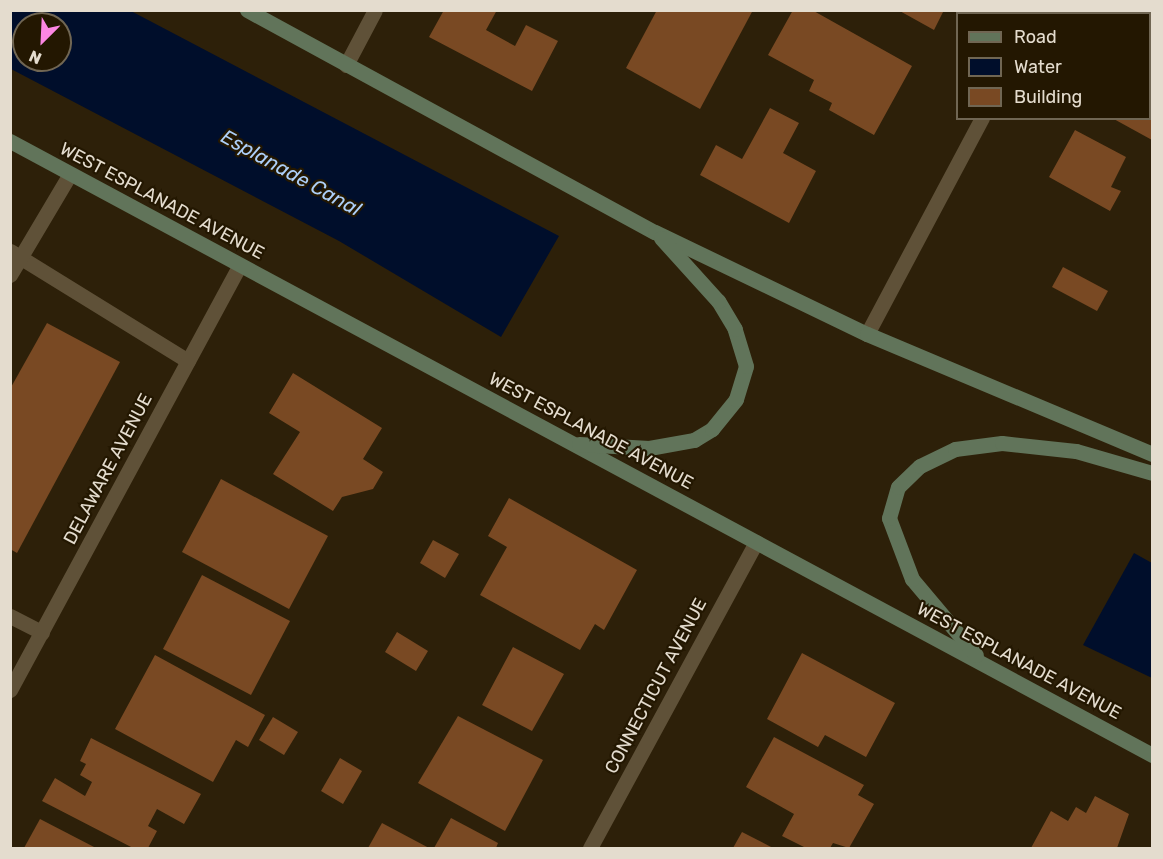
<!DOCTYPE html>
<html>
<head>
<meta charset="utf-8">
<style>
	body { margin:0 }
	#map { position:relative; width:1163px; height:859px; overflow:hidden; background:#2d2009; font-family:Rubik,sans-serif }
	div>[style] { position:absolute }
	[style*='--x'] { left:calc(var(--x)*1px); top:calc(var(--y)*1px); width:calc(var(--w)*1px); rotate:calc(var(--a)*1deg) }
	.water>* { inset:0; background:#000e2b }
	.building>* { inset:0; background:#794923 }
	.service>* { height:15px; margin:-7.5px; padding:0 7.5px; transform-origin:7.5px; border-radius:7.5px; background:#5f5138 }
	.minor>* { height:15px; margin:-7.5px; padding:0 7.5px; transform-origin:7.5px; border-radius:7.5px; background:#5f5138 }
	.secondary>* { height:15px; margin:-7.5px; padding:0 7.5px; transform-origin:7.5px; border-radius:7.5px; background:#61745a }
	span { translate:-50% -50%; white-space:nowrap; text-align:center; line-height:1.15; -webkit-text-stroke:4.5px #231701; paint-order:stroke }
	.street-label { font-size:18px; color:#e4dcce }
	.water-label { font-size:20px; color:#adcff8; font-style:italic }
	.frame { position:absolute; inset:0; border:12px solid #e4dcce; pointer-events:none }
	.legend { position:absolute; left:956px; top:12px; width:195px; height:108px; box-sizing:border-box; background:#231701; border:2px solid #706653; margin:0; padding:8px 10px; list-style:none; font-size:18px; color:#e4dcce }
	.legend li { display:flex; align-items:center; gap:12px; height:30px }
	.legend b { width:30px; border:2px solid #706653 }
	.north { position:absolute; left:12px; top:12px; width:60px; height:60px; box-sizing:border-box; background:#231701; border:2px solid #706653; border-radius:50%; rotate:204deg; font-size:16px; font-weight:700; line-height:24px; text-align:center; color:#e4dcce }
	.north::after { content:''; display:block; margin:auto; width:21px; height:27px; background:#fc86e3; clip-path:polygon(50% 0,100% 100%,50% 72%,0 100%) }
</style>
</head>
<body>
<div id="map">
	<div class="water">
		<div style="clip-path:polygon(evenodd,11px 10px,131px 11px,559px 236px,501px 337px,339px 241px,11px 69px,11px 10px,24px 24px,60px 24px,60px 60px,24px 60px,24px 24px)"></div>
		<div style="clip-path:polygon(1134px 553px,1152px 563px,1152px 678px,1083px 645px)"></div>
	</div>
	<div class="building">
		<div style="clip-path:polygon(444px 10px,497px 10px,486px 30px,515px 46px,526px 25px,558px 41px,532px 91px,429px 37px)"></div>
		<div style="clip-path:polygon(657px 10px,753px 10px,700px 109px,626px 68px)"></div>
		<div style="clip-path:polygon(793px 10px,812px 10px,912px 66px,874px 135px,829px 110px,832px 103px,809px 91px,814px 80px,768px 55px)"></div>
		<div style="clip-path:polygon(898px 10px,944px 10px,934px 30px)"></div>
		<div style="clip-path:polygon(1150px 56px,1152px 58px,1152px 140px,1112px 118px,1150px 118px)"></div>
		<div style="clip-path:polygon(770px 108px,799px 123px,783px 153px,816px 171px,789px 223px,700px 175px,716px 145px,742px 159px)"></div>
		<div style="clip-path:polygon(1075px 130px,1126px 157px,1111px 187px,1121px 191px,1110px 211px,1049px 177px)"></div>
		<div style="clip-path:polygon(1063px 267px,1108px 291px,1097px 311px,1052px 287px)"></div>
		<div style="clip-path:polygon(47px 323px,120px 362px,17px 553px,10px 549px,10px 389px)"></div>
		<div style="clip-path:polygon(293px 373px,382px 428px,363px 459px,383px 472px,373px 489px,342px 497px,333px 511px,273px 474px,300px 432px,269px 413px)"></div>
		<div style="clip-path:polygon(221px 479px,328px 536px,289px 609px,182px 552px)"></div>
		<div style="clip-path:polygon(509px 498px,637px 570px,604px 630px,595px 624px,580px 650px,480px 595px,507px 547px,488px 536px)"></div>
		<div style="clip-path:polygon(433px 540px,459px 554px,445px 578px,420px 563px)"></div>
		<div style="clip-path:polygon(202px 575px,290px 621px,251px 695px,163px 649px)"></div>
		<div style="clip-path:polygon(397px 632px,428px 651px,416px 671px,385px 652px)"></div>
		<div style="clip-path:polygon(513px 647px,564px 674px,532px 731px,482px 705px)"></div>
		<div style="clip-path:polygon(802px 653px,895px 703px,866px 757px,825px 735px,818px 747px,767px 719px)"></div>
		<div style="clip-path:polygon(155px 655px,265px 715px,248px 747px,236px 740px,213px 782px,115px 729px)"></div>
		<div style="clip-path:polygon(458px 716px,543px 760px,505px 831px,418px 783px)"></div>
		<div style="clip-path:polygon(273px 717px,298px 732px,284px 755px,259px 740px)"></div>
		<div style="clip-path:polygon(774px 737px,864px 785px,858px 795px,874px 804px,849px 848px,833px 843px,830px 848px,806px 848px,782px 836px,794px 814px,746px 787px)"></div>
		<div style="clip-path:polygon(91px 738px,201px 794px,184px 824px,157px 809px,148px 826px,157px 831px,148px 848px,133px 848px,42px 801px,55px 778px,85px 796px,92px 782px,80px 775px,86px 764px,80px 761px)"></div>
		<div style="clip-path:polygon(340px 758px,362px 771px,343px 804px,321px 791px)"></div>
		<div style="clip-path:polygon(1095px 796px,1129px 814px,1117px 848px,1031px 848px,1051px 811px,1068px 821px,1076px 807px,1086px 813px)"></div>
		<div style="clip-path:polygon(451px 818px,498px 843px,496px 848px,434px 848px)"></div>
		<div style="clip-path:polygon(40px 819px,96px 848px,24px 848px)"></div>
		<div style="clip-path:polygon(382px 823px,429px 848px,368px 848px)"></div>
		<div style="clip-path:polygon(742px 832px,773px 848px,733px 848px)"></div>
	</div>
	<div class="service">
		<div style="--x:10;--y:251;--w:209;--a:31.7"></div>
		<div style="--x:10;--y:275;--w:117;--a:-59.3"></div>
		<div style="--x:10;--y:616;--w:36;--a:27"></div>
	</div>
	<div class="minor">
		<div style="--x:1038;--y:14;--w:4;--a:-63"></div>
		<div style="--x:346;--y:65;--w:62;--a:-62.2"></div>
		<div style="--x:867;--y:334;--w:245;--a:-62"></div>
		<div style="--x:10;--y:690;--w:482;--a:-61.6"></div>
		<div style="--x:590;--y:848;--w:348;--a:-61.5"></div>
	</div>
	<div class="secondary">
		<div style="--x:247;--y:10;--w:464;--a:28.6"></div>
		<div style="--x:655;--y:232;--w:235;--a:25.7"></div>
		<div style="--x:867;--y:334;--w:309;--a:22.8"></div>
		<div style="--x:10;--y:141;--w:1297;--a:28.26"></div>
		<div style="--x:579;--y:444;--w:70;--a:3.3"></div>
		<div style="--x:649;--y:448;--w:46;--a:-10.1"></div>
		<div style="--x:694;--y:440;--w:21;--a:-31"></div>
		<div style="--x:712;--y:429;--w:38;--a:-51"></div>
		<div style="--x:736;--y:399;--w:34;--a:-73"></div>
		<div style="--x:746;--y:366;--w:39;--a:-107"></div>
		<div style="--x:735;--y:329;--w:33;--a:-121"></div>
		<div style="--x:718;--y:301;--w:85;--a:-132.1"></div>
		<div style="--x:976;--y:655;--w:99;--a:-130.1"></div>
		<div style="--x:912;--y:579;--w:65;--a:-110.7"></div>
		<div style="--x:889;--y:518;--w:32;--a:-74"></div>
		<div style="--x:898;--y:487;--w:30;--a:-44"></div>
		<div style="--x:920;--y:466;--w:39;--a:-26"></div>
		<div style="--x:955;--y:449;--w:47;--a:-7.3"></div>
		<div style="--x:1002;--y:443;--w:74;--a:6.2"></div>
		<div style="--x:1076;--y:451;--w:79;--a:16.1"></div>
	</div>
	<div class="street-label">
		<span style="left:162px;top:201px;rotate:28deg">WEST ESPLANADE AVENUE</span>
		<span style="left:591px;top:431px;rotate:28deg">WEST ESPLANADE AVENUE</span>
		<span style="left:108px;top:469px;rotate:-62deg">DELAWARE AVENUE</span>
		<span style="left:1019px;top:661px;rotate:28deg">WEST ESPLANADE AVENUE</span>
		<span style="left:656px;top:686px;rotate:-62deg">CONNECTICUT AVENUE</span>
	</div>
	<div class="water-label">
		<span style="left:291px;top:173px;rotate:29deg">Esplanade Canal</span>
	</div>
	<div class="frame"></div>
	<ul class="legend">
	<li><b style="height:8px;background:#61745a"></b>Road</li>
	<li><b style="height:16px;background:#000e2b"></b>Water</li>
	<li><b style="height:16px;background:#794923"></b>Building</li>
	</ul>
	<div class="north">N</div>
</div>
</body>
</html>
